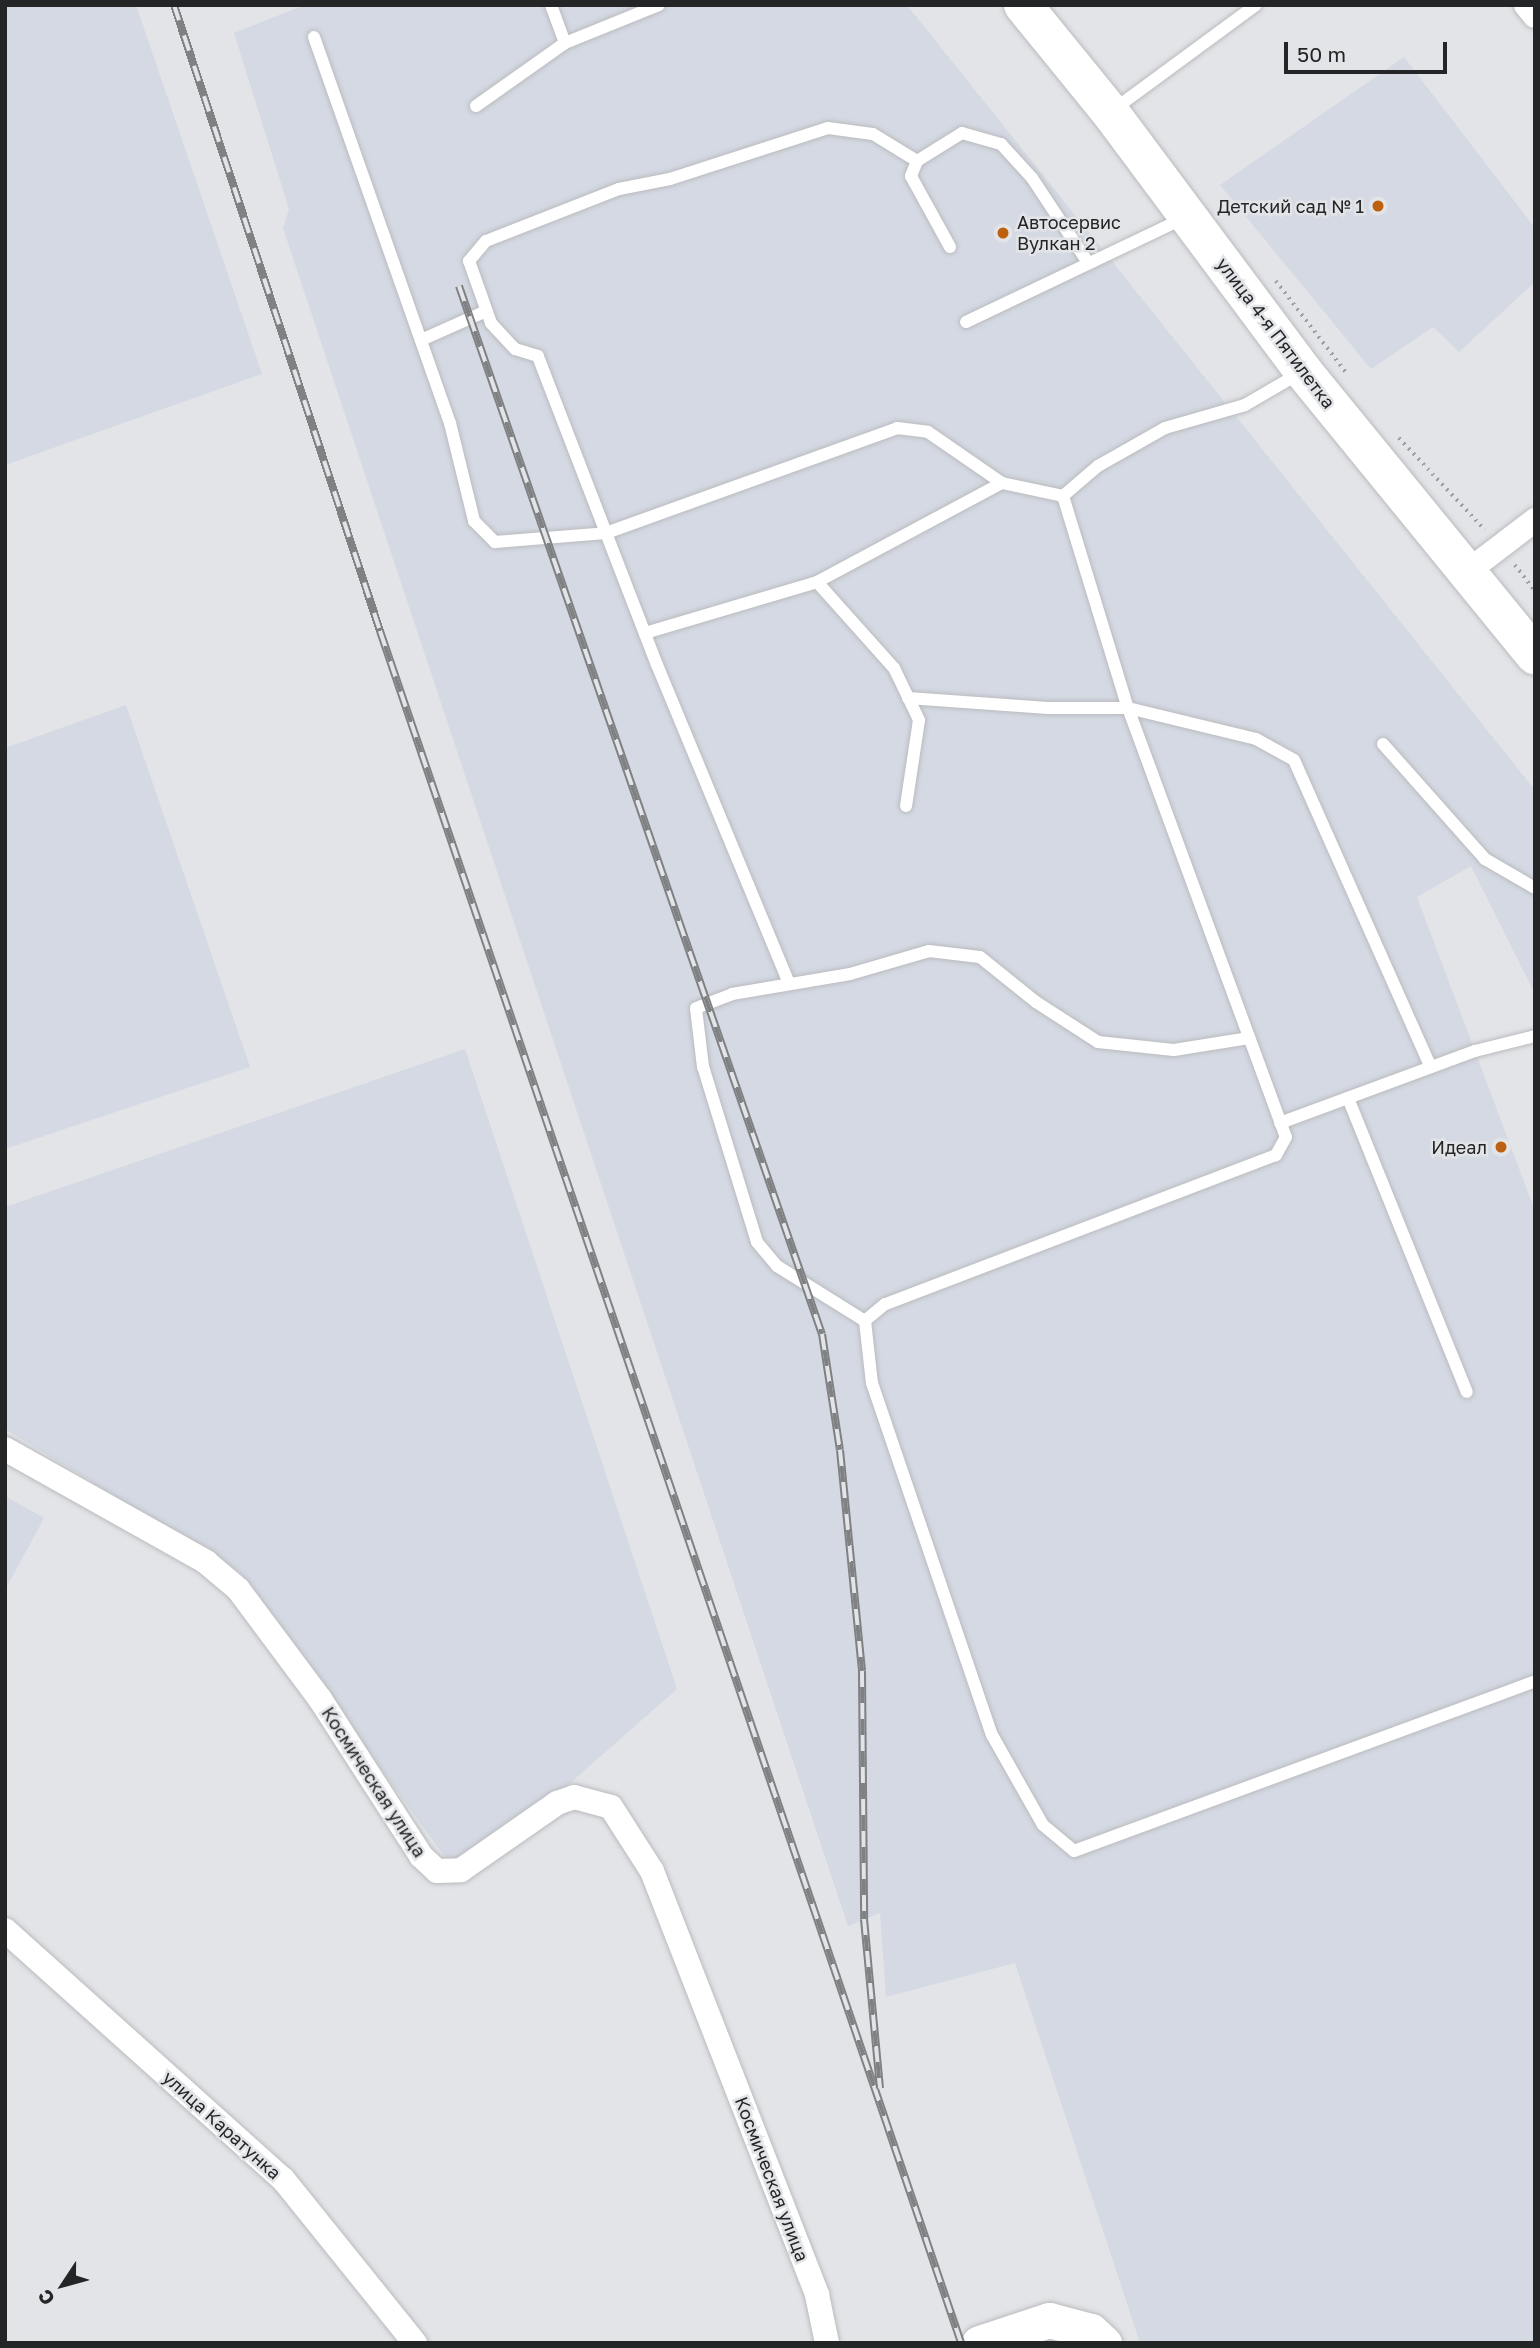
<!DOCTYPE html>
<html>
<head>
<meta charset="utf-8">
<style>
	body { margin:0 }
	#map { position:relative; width:1540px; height:2348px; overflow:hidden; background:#e2e4e7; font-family:"Golos Text",sans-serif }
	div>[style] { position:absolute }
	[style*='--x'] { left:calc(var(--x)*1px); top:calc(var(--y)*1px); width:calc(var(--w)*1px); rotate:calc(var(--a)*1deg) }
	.built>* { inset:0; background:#d4d9e3 }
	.path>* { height:3.5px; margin-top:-1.75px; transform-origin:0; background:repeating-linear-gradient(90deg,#9e9fa2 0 2px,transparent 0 7px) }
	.roads { filter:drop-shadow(0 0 2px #babbbe) drop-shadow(0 0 2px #babbbe) }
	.lane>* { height:12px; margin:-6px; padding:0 6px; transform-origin:6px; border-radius:6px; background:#fff }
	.street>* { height:24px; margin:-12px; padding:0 12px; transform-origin:12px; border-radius:12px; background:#fff }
	.secondary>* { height:35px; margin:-17.5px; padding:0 17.5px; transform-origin:17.5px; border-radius:17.5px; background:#fff }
	.primary>* { height:38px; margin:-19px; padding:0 19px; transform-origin:19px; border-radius:19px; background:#fff }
	.rail>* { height:8px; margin-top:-4px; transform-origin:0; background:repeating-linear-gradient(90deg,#e2e4e7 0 16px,#7f8183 0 32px); box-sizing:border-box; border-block:2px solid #7f8183 }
	.dots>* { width:19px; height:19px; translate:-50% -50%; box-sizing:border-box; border:4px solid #e2e4e7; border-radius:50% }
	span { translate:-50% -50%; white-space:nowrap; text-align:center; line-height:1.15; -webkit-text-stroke:5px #e2e4e7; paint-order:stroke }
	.poi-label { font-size:18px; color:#242526 }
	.right { translate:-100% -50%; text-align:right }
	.left { translate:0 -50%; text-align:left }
	.street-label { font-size:18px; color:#242526 }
	.frame { position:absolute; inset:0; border:7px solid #242526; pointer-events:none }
	.north { position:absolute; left:28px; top:2250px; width:70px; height:70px; -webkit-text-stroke:5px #e2e4e7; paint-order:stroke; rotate:234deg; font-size:19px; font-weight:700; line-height:28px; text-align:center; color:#242526 }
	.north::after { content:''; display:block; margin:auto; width:24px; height:32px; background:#242526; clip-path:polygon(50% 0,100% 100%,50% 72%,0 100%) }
	.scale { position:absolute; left:1284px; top:42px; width:163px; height:32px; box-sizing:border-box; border:4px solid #242526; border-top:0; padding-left:9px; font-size:21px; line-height:24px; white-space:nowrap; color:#242526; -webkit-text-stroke:5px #e2e4e7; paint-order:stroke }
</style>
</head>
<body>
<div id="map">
	<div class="built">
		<div style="clip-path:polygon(5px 5px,136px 5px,262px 374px,5px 465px)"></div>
		<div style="clip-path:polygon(305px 5px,907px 5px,1535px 790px,1535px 994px,1471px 866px,1417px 897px,1535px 1211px,1535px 2343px,1140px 2343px,1015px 1963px,886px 1997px,880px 1913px,848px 1926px,283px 228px,289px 209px,234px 33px)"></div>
		<div style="clip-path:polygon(1404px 57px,1535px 228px,1535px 282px,1459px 352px,1433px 327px,1371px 369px,1220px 185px)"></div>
		<div style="clip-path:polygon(126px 705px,250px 1067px,5px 1149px,5px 748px)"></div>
		<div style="clip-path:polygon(465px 1049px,677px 1689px,569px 1784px,450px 1864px,238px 1571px,5px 1429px,5px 1207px)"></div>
		<div style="clip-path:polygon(5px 1496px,44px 1518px,5px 1590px)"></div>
	</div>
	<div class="path">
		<div style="--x:1276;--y:281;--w:118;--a:52.5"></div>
		<div style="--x:1399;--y:438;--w:126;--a:46.9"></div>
		<div style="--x:1515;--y:565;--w:33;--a:52"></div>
	</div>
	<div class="roads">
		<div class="lane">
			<div style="--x:551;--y:5;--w:40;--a:69.8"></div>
			<div style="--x:314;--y:37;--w:409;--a:70.6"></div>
			<div style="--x:450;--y:423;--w:101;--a:76.2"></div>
			<div style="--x:474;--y:521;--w:30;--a:45"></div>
			<div style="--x:495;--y:542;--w:111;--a:-4.6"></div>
			<div style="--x:606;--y:533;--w:309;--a:-19.8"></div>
			<div style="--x:897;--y:428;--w:31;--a:7"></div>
			<div style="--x:928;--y:432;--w:90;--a:34.6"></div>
			<div style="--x:1002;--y:483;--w:62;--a:12"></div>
			<div style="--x:1063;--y:496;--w:46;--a:-40.6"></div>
			<div style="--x:1098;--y:466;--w:77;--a:-29.6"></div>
			<div style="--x:1165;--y:428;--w:83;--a:-16"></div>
			<div style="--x:1245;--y:405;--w:64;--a:-30.2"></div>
			<div style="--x:476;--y:106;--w:109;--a:-35.3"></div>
			<div style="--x:565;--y:43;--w:101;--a:-22"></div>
			<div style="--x:1113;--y:110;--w:177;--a:-36.3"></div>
			<div style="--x:950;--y:247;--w:81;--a:-118.8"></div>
			<div style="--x:911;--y:176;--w:16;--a:-68"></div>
			<div style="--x:917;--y:161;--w:53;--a:-31.9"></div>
			<div style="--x:962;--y:133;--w:41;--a:15.8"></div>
			<div style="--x:1001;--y:144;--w:46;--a:47.6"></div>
			<div style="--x:1032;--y:178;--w:100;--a:56.5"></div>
			<div style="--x:966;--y:322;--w:242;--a:-25.5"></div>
			<div style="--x:421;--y:340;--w:71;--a:-24"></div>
			<div style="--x:1063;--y:496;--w:222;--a:73"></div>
			<div style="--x:1128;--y:708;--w:457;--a:69.8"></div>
			<div style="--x:1286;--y:1137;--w:21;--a:119"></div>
			<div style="--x:1276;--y:1155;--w:418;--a:159.1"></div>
			<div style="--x:885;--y:1304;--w:26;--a:140"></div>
			<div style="--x:865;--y:1321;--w:62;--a:83.6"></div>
			<div style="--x:872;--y:1383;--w:372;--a:71.2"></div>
			<div style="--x:992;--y:1735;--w:103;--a:60.5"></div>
			<div style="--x:1043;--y:1825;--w:40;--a:40"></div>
			<div style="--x:1074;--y:1851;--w:491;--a:-20.2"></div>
			<div style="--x:817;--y:582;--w:115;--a:48.2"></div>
			<div style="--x:894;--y:668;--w:58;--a:64.3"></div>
			<div style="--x:919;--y:720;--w:87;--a:98.6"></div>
			<div style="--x:645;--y:633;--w:179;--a:-16.5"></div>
			<div style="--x:817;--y:582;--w:210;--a:-28.2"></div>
			<div style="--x:908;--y:698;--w:140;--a:4.1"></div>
			<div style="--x:1048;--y:708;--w:80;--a:0"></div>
			<div style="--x:1128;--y:708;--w:132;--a:13.6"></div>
			<div style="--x:1256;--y:739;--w:43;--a:28.9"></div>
			<div style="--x:1294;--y:760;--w:336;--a:66"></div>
			<div style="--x:1383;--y:744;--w:154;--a:48.4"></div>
			<div style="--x:1485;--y:859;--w:58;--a:30.1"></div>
			<div style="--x:788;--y:981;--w:342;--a:-112.5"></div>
			<div style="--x:657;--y:665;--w:331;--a:-111.1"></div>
			<div style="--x:538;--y:356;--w:24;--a:-163"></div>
			<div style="--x:515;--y:349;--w:35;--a:-133"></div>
			<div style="--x:491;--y:323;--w:66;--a:-109.5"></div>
			<div style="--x:469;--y:261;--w:26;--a:-50"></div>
			<div style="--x:486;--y:241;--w:143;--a:-21.4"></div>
			<div style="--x:619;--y:189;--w:52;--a:-11.1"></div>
			<div style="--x:670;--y:179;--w:166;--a:-17.9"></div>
			<div style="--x:828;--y:128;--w:45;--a:7.6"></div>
			<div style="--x:873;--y:134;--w:52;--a:31.5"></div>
			<div style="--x:1348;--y:1098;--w:317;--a:68"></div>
			<div style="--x:1280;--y:1123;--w:208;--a:-20.3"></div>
			<div style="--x:1475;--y:1051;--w:62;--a:-14"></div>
			<div style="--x:865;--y:1321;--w:104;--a:-148"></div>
			<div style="--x:777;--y:1266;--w:31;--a:-130"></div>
			<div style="--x:757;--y:1242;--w:183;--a:-107.1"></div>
			<div style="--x:703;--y:1067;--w:59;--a:-96.8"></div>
			<div style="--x:696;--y:1008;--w:39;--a:-21"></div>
			<div style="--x:732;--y:994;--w:120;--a:-9.6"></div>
			<div style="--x:850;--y:974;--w:82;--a:-16.2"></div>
			<div style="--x:929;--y:951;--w:51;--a:6.7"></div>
			<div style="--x:980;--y:957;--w:72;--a:38.8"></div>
			<div style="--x:1036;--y:1002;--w:74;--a:32.8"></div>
			<div style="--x:1098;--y:1042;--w:76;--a:6"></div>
			<div style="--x:1174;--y:1050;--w:76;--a:-9.1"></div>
		</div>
		<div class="street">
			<div style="--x:1526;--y:5;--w:14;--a:51"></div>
			<div style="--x:1467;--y:572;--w:86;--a:-37.4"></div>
			<div style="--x:5;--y:1449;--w:231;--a:29.3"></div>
			<div style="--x:206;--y:1562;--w:42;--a:40.2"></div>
			<div style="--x:238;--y:1589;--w:137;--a:53.3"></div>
			<div style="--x:320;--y:1699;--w:187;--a:57.2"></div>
			<div style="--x:421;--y:1856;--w:22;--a:43"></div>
			<div style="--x:437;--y:1871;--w:24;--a:-2"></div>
			<div style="--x:461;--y:1870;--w:117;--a:-34.9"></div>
			<div style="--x:557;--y:1803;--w:18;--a:-19"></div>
			<div style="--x:574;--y:1797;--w:38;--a:15"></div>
			<div style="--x:611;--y:1807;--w:76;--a:57.4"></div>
			<div style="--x:652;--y:1871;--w:455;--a:68.7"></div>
			<div style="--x:817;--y:2295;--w:49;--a:78.2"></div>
			<div style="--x:5;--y:1930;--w:373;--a:41.9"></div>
			<div style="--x:283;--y:2179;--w:211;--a:51.2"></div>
		</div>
		<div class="secondary">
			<div style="--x:979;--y:2343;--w:74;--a:-18.2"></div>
			<div style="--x:1049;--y:2320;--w:43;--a:14.7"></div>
			<div style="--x:1091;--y:2331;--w:18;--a:43"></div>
		</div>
		<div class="primary">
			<div style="--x:1023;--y:5;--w:138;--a:50.9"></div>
			<div style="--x:1110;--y:112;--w:323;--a:53.3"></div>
			<div style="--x:1303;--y:371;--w:367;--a:50.8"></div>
		</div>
	</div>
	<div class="rail">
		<div style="--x:174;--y:5;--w:659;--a:71.78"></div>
		<div style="--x:380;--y:631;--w:1808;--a:71.25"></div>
		<div style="--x:459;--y:286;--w:1109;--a:70.9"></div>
		<div style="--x:822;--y:1334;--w:117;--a:81.2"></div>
		<div style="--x:840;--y:1450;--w:222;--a:84.3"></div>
		<div style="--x:862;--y:1671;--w:248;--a:89.5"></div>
		<div style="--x:864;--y:1919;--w:170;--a:84.6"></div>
	</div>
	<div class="dots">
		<div style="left:1378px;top:206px;background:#bd600f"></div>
		<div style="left:1003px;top:233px;background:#bd600f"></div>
		<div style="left:1501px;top:1147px;background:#bd600f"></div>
	</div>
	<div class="poi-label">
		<span class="right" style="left:1364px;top:206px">Детский сад № 1</span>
		<span class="left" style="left:1017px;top:233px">Автосервис<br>Вулкан 2</span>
		<span class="right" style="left:1487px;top:1147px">Идеал</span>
	</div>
	<div class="street-label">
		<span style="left:1276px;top:333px;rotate:53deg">улица 4-я Пятилетка</span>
		<span style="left:374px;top:1782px;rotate:57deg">Космическая улица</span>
		<span style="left:222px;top:2125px;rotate:42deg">улица Каратунка</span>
		<span style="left:772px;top:2179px;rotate:69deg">Космическая улица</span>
	</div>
	<div class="frame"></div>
	<div class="north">С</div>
	<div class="scale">50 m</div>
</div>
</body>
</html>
